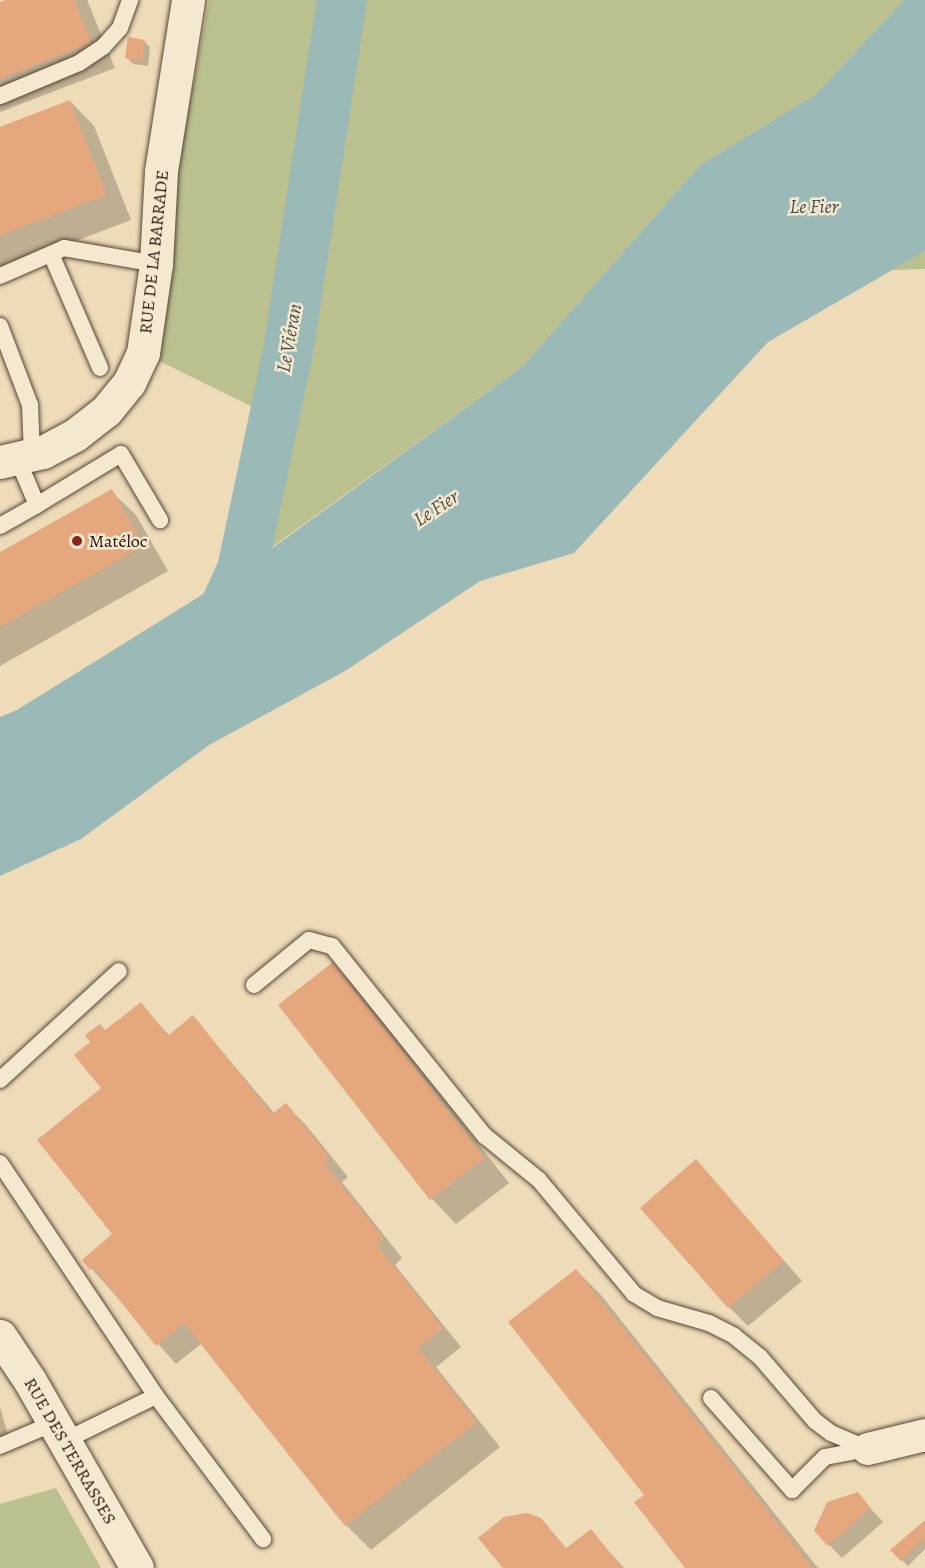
<!DOCTYPE html>
<html>
<head>
<meta charset="utf-8">
<style>
	body { margin:0 }
	#map { position:relative; width:925px; height:1568px; overflow:hidden; background:#eedbb8; font-family:Alegreya,serif }
	div>[style] { position:absolute }
	[style*='--x'] { left:calc(var(--x)*1px); top:calc(var(--y)*1px); width:calc(var(--w)*1px); rotate:calc(var(--a)*1deg) }
	.green>* { inset:0; background:#bac08e }
	.water>* { inset:0; background:#9bb9b6 }
	.shadow>* { inset:0; background:#0003 }
	.river>* { height:50px; margin:-25px; padding:0 25px; transform-origin:25px; border-radius:25px; background:#9bb9b6 }
	.building>* { inset:0; background:#e5a77d }
	.roads { filter:drop-shadow(0 0 2px #554736) drop-shadow(0 0 2px #554736) }
	.lane>* { height:16px; margin:-8px; padding:0 8px; transform-origin:8px; border-radius:8px; background:#f4e8d1 }
	.street>* { height:32px; margin:-16px; padding:0 16px; transform-origin:16px; border-radius:16px; background:#f4e8d1 }
	.secondary>* { height:33px; margin:-16.5px; padding:0 16.5px; transform-origin:16.5px; border-radius:16.5px; background:#f4e8d1 }
	.dots>* { width:16px; height:16px; translate:-50% -50%; box-sizing:border-box; border:3px solid #f4e8d1; border-radius:50% }
	span { translate:-50% -50%; white-space:nowrap; text-align:center; line-height:1.15; -webkit-text-stroke:5px #f4e8d1; paint-order:stroke }
	.street-label { font-size:18px; color:#22160b }
	.poi-label { font-size:18px; color:#22160b }
	.left { translate:0 -50%; text-align:left }
	.water-label { font-size:20px; color:#4c4f47; font-style:italic }
</style>
</head>
<body>
<div id="map">
	<div class="green">
		<div style="clip-path:polygon(209px 0,904px 0,815px 95px,700px 165px,522px 367px,247px 565px,271px 416px,143px 353px)"></div>
		<div style="clip-path:polygon(925px 251px,925px 269px,891px 270px)"></div>
		<div style="clip-path:polygon(56px 1488px,101px 1568px,0 1568px,0 1504px)"></div>
	</div>
	<div class="water">
		<div style="clip-path:polygon(904px 0,925px 0,925px 251px,768px 342px,574px 553px,480px 581px,345px 671px,209px 745px,81px 839px,0 876px,0 717px,17px 710px,242px 570px,522px 367px,700px 165px,815px 95px)"></div>
	</div>
	<div class="shadow">
		<div style="clip-path:polygon(10px 0,87px 0,115px 68px,0 112px,0 4px)"></div>
		<div style="clip-path:polygon(144px 41px,150px 47px,148px 66px,133px 64px,126px 57px)"></div>
		<div style="clip-path:polygon(70px 101px,94px 126px,131px 220px,0 270px,0 128px)"></div>
		<div style="clip-path:polygon(111px 491px,136px 515px,168px 571px,0 666px,0 553px)"></div>
		<div style="clip-path:polygon(333px 964px,357px 989px,509px 1183px,456px 1224px,432px 1199px,280px 1005px)"></div>
		<div style="clip-path:polygon(140px 1004px,170px 1036px,193px 1017px,275px 1114px,286px 1105px,305px 1124px,348px 1177px,342px 1182px,402px 1258px,395px 1265px,461px 1347px,436px 1367px,500px 1447px,371px 1550px,346px 1525px,202px 1343px,176px 1364px,84px 1260px,115px 1234px,104px 1089px,106px 1032px)"></div>
		<div style="clip-path:polygon(696px 1161px,802px 1281px,748px 1326px,729px 1307px)"></div>
		<div style="clip-path:polygon(576px 1270px,601px 1295px,818px 1568px,687px 1568px)"></div>
		<div style="clip-path:polygon(0 1407px,12px 1449px,0 1453px)"></div>
		<div style="clip-path:polygon(857px 1494px,883px 1522px,842px 1558px,816px 1531px)"></div>
		<div style="clip-path:polygon(925px 1522px,925px 1549px,908px 1566px,892px 1550px)"></div>
		<div style="clip-path:polygon(591px 1531px,624px 1568px,504px 1568px,567px 1550px)"></div>
	</div>
	<div class="river">
		<div style="--x:213;--y:633;--w:69;--a:-65.3"></div>
		<div style="--x:242;--y:570;--w:223;--a:-78.1"></div>
		<div style="--x:288;--y:352;--w:356;--a:-81.3"></div>
	</div>
	<div class="building">
		<div style="clip-path:polygon(6px 0,75px 0,91px 43px,0 79px,0 2px)"></div>
		<div style="clip-path:polygon(128px 37px,145px 40px,142px 61px,125px 58px)"></div>
		<div style="clip-path:polygon(70px 100px,107px 195px,0 236px,0 127px)"></div>
		<div style="clip-path:polygon(112px 489px,144px 546px,0 627px,0 552px)"></div>
		<div style="clip-path:polygon(333px 962px,485px 1158px,430px 1200px,278px 1005px)"></div>
		<div style="clip-path:polygon(141px 1002px,168px 1036px,193px 1015px,272px 1114px,286px 1103px,330px 1158px,324px 1163px,384px 1239px,377px 1245px,443px 1328px,418px 1348px,477px 1422px,345px 1526px,184px 1323px,156px 1346px,94px 1268px,90px 1270px,82px 1260px,112px 1234px,37px 1140px,101px 1088px,74px 1055px,90px 1042px,85px 1035px,100px 1024px,105px 1030px)"></div>
		<div style="clip-path:polygon(696px 1159px,784px 1261px,728px 1308px,640px 1208px)"></div>
		<div style="clip-path:polygon(576px 1269px,704px 1430px,813px 1568px,685px 1568px,634px 1502px,644px 1495px,508px 1322px)"></div>
		<div style="clip-path:polygon(858px 1492px,871px 1508px,828px 1546px,814px 1531px,827px 1502px)"></div>
		<div style="clip-path:polygon(527px 1513px,541px 1518px,566px 1548px,591px 1529px,622px 1568px,503px 1568px,478px 1538px,504px 1517px)"></div>
		<div style="clip-path:polygon(925px 1520px,925px 1542px,923px 1539px,901px 1561px,890px 1550px)"></div>
	</div>
	<div class="roads">
		<div class="lane">
			<div style="--x:0;--y:96;--w:86;--a:-22.7"></div>
			<div style="--x:79;--y:63;--w:29;--a:-34"></div>
			<div style="--x:103;--y:47;--w:25;--a:-48"></div>
			<div style="--x:120;--y:28;--w:30;--a:-70"></div>
			<div style="--x:51;--y:254;--w:124;--a:66.7"></div>
			<div style="--x:0;--y:276;--w:70;--a:-23.6"></div>
			<div style="--x:64;--y:248;--w:93;--a:9.9"></div>
			<div style="--x:0;--y:326;--w:85;--a:69.2"></div>
			<div style="--x:30;--y:405;--w:50;--a:87.7"></div>
			<div style="--x:17;--y:458;--w:51;--a:66.9"></div>
			<div style="--x:37;--y:505;--w:98;--a:-31.3"></div>
			<div style="--x:121;--y:454;--w:77;--a:59.4"></div>
			<div style="--x:0;--y:526;--w:43;--a:-29.6"></div>
			<div style="--x:254;--y:985;--w:71;--a:-39.3"></div>
			<div style="--x:309;--y:940;--w:24;--a:15"></div>
			<div style="--x:332;--y:946;--w:244;--a:51.2"></div>
			<div style="--x:485;--y:1136;--w:70;--a:39.2"></div>
			<div style="--x:539;--y:1180;--w:148;--a:50.2"></div>
			<div style="--x:634;--y:1294;--w:27;--a:31"></div>
			<div style="--x:657;--y:1308;--w:54;--a:16.1"></div>
			<div style="--x:709;--y:1323;--w:28;--a:27"></div>
			<div style="--x:734;--y:1336;--w:33;--a:39"></div>
			<div style="--x:760;--y:1357;--w:84;--a:49.3"></div>
			<div style="--x:815;--y:1421;--w:20;--a:37"></div>
			<div style="--x:831;--y:1433;--w:40;--a:23.4"></div>
			<div style="--x:0;--y:1080;--w:161;--a:-42.5"></div>
			<div style="--x:0;--y:1163;--w:280;--a:56.2"></div>
			<div style="--x:711;--y:1398;--w:123;--a:48.6"></div>
			<div style="--x:792;--y:1490;--w:47;--a:-45"></div>
			<div style="--x:825;--y:1457;--w:43;--a:-10.8"></div>
			<div style="--x:64;--y:1441;--w:102;--a:-26.1"></div>
			<div style="--x:156;--y:1396;--w:179;--a:53.2"></div>
			<div style="--x:0;--y:1446;--w:59;--a:-23.1"></div>
		</div>
		<div class="street">
			<div style="--x:868;--y:1449;--w:59;--a:-13.8"></div>
		</div>
		<div class="secondary">
			<div style="--x:0;--y:462;--w:44;--a:-13.1"></div>
			<div style="--x:43;--y:452;--w:36;--a:-28"></div>
			<div style="--x:75;--y:435;--w:39;--a:-38"></div>
			<div style="--x:106;--y:411;--w:36;--a:-51"></div>
			<div style="--x:129;--y:383;--w:33;--a:-65"></div>
			<div style="--x:143;--y:353;--w:90;--a:-81.7"></div>
			<div style="--x:156;--y:264;--w:93;--a:-86.9"></div>
			<div style="--x:161;--y:171;--w:173;--a:-81"></div>
			<div style="--x:0;--y:1336;--w:54;--a:56.3"></div>
			<div style="--x:30;--y:1381;--w:215;--a:60.2"></div>
		</div>
	</div>
	<div class="dots">
		<div style="left:77px;top:541px;background:#8f2418"></div>
	</div>
	<div class="street-label">
		<span style="left:154px;top:252px;rotate:-84deg">RUE DE LA BARRADE</span>
		<span style="left:70px;top:1451px;rotate:60deg">RUE DES TERRASSES</span>
	</div>
	<div class="poi-label">
		<span class="left" style="left:89px;top:541px">Matéloc</span>
	</div>
	<div class="water-label">
		<span style="left:814px;top:206px">Le Fier</span>
		<span style="left:289px;top:338px;rotate:-80deg">Le Viéran</span>
		<span style="left:436px;top:508px;rotate:-33deg">Le Fier</span>
	</div>
</div>
</body>
</html>
